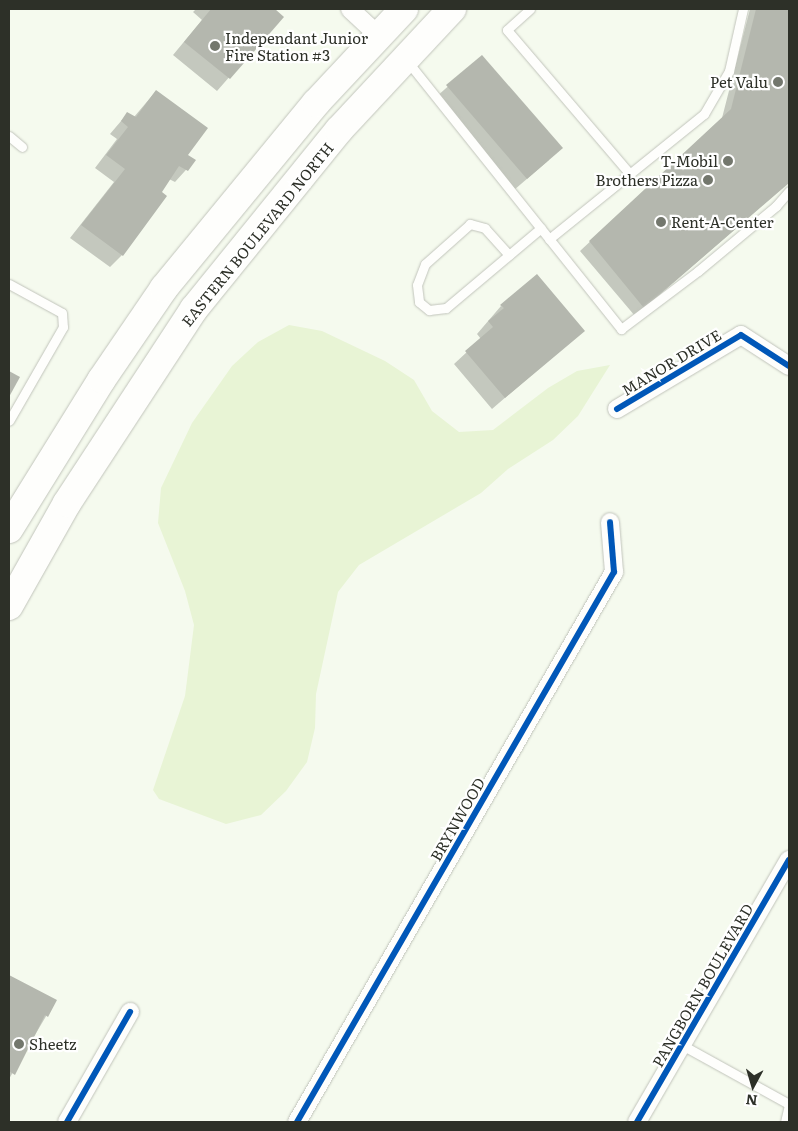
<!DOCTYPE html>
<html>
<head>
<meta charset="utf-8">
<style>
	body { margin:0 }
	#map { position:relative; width:798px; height:1131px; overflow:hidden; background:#f5faee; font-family:Literata,serif }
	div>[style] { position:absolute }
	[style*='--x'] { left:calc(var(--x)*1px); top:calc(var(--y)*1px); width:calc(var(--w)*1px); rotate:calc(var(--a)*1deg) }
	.green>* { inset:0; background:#e8f4d5 }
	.shadow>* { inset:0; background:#0003 }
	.building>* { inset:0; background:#b4b7ae }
	.roads { filter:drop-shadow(0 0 1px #c1c4bb) drop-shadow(0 0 1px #c1c4bb) }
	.service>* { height:9px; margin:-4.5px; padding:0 4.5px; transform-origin:4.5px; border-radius:4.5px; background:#fefefc }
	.minor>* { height:18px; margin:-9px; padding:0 9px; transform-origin:9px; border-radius:9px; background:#fefefc }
	.primary>* { height:28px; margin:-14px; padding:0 14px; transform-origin:14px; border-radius:14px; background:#fefefc }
	.cycleway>* { height:6px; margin:-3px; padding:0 3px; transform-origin:3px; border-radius:3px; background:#0057b8 }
	.dots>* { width:14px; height:14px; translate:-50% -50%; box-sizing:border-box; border:2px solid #fff; border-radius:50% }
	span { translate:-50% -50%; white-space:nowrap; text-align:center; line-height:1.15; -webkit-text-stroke:4.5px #fff; paint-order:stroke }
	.poi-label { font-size:15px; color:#2d3028 }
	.left { translate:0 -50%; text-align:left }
	.right { translate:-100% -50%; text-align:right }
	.street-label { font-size:15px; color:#2d3028 }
	.frame { position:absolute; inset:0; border:10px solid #2d3028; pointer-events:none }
	.north { position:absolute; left:728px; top:1061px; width:50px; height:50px; -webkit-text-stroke:4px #fff; paint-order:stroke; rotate:186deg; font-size:14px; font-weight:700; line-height:20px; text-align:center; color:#2d3028 }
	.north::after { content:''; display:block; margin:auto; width:18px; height:22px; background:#2d3028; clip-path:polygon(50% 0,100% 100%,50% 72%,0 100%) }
</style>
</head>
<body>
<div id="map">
	<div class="green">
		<div style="clip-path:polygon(289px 325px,322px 331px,385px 361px,414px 380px,432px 411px,459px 432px,493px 430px,548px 388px,577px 371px,610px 365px,578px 416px,553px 440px,508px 469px,481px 493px,359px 565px,338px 592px,316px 694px,315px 728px,307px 762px,286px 791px,261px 815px,226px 824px,159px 799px,153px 790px,185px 696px,194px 625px,185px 591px,158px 523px,161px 488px,192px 423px,232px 366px,258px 342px)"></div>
	</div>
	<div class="shadow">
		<div style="clip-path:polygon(196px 9px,273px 9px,282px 17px,217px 91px,173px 55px,202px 20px,193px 12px)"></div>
		<div style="clip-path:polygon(750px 9px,789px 9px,789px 182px,635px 316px,580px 251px,722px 118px)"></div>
		<div style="clip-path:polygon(482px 56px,549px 160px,514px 190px,435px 98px)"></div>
		<div style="clip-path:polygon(156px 91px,186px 155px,194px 161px,175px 182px,169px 179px,122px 255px,110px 267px,70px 238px,114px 182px,95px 168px,117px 139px,110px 134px,127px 114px,134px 117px)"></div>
		<div style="clip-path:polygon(501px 306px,583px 331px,492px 409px,454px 364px,481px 339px,477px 334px)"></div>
		<div style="clip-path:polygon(9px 976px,55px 1001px,9px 1079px)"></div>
	</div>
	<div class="building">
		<div style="clip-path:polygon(211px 9px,275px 9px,284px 17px,230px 79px,184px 42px)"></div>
		<div style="clip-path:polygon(756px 9px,789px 9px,789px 183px,644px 308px,589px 241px,731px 109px)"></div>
		<div style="clip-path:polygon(482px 55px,563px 148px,527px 179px,446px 85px)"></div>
		<div style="clip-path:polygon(156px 90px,208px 128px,188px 155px,196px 160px,188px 171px,179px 166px,162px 192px,167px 196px,123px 256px,81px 225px,125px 169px,106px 155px,128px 127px,121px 121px,127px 112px,136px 117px)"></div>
		<div style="clip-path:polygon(537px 274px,585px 331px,505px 398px,465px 351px,493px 327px,488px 321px,504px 308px,500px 305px)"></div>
		<div style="clip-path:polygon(9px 371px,20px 377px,9px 397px)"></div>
		<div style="clip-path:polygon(9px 975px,57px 1000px,48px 1017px,45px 1015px,15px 1075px,9px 1071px)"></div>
	</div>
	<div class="roads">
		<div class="service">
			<div style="--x:530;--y:9;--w:31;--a:138"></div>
			<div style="--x:507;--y:30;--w:189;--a:49.5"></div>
			<div style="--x:408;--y:62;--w:342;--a:51.4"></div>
			<div style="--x:621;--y:329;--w:96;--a:-37"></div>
			<div style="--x:698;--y:271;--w:102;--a:-39.8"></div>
			<div style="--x:776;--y:206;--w:20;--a:-49"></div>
			<div style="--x:9;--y:136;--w:17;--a:40"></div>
			<div style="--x:549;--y:239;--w:199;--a:-38.9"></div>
			<div style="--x:704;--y:114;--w:50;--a:-59.8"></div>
			<div style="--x:729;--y:71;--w:64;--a:-77.3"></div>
			<div style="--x:509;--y:255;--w:36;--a:-132"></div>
			<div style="--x:485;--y:228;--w:16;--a:-165"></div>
			<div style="--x:470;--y:224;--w:60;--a:138.4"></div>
			<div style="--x:425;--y:264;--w:22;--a:111"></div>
			<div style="--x:417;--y:285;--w:17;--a:83"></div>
			<div style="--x:419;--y:302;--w:13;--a:39"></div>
			<div style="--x:429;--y:310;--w:17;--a:-7"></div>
			<div style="--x:446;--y:308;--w:124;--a:-40.1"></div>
			<div style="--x:9;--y:284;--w:60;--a:28.7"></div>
			<div style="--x:62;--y:313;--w:14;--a:86"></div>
			<div style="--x:63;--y:327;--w:108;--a:119.9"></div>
			<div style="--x:682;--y:1045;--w:122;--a:28.9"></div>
			<div style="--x:785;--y:1122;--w:18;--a:-77"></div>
		</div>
		<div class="minor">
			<div style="--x:350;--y:9;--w:40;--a:43"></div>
			<div style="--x:617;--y:409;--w:144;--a:-30.8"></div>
			<div style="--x:741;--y:335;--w:57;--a:32.9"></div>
			<div style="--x:67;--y:1122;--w:127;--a:-60.2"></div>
			<div style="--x:297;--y:1122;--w:635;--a:-60.04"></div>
			<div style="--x:614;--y:572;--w:50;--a:-94.6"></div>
			<div style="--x:637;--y:1122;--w:303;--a:-59.9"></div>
		</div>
		<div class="primary">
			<div style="--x:9;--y:529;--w:176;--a:-58.2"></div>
			<div style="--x:102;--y:379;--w:110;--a:-55.7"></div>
			<div style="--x:164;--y:288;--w:239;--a:-50.6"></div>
			<div style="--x:316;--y:103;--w:129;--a:-46.9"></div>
			<div style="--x:9;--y:606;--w:118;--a:-60.6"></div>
			<div style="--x:67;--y:503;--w:232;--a:-56.8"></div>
			<div style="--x:194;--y:309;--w:230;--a:-51"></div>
			<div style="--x:339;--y:130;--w:166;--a:-47"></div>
		</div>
	</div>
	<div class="cycleway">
		<div style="--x:617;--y:409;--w:144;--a:-30.8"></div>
		<div style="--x:741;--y:335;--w:57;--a:32.9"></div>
		<div style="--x:67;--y:1122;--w:127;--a:-60.2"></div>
		<div style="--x:297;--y:1122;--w:635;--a:-60.04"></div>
		<div style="--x:614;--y:572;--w:50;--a:-94.6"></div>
		<div style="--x:637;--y:1122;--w:303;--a:-59.9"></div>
	</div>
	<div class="dots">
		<div style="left:215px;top:46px;background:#73776d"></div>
		<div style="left:778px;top:82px;background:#73776d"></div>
		<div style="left:728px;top:161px;background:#73776d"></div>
		<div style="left:708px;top:180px;background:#73776d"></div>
		<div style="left:661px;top:222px;background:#73776d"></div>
		<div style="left:19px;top:1044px;background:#73776d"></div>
	</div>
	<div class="poi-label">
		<span class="left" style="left:225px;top:46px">Independant Junior<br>Fire Station #3</span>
		<span class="right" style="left:768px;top:82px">Pet Valu</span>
		<span class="right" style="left:718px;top:161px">T-Mobil</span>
		<span class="right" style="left:698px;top:180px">Brothers Pizza</span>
		<span class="left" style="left:671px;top:222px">Rent-A-Center</span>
		<span class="left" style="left:29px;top:1044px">Sheetz</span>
	</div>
	<div class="street-label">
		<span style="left:257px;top:234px;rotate:-51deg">EASTERN BOULEVARD NORTH</span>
		<span style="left:671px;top:362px;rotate:-31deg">MANOR DRIVE</span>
		<span style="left:457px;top:819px;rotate:-60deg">BRYNWOOD</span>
		<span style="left:702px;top:985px;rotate:-60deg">PANGBORN BOULEVARD</span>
	</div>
	<div class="frame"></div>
	<div class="north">N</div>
</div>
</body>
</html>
